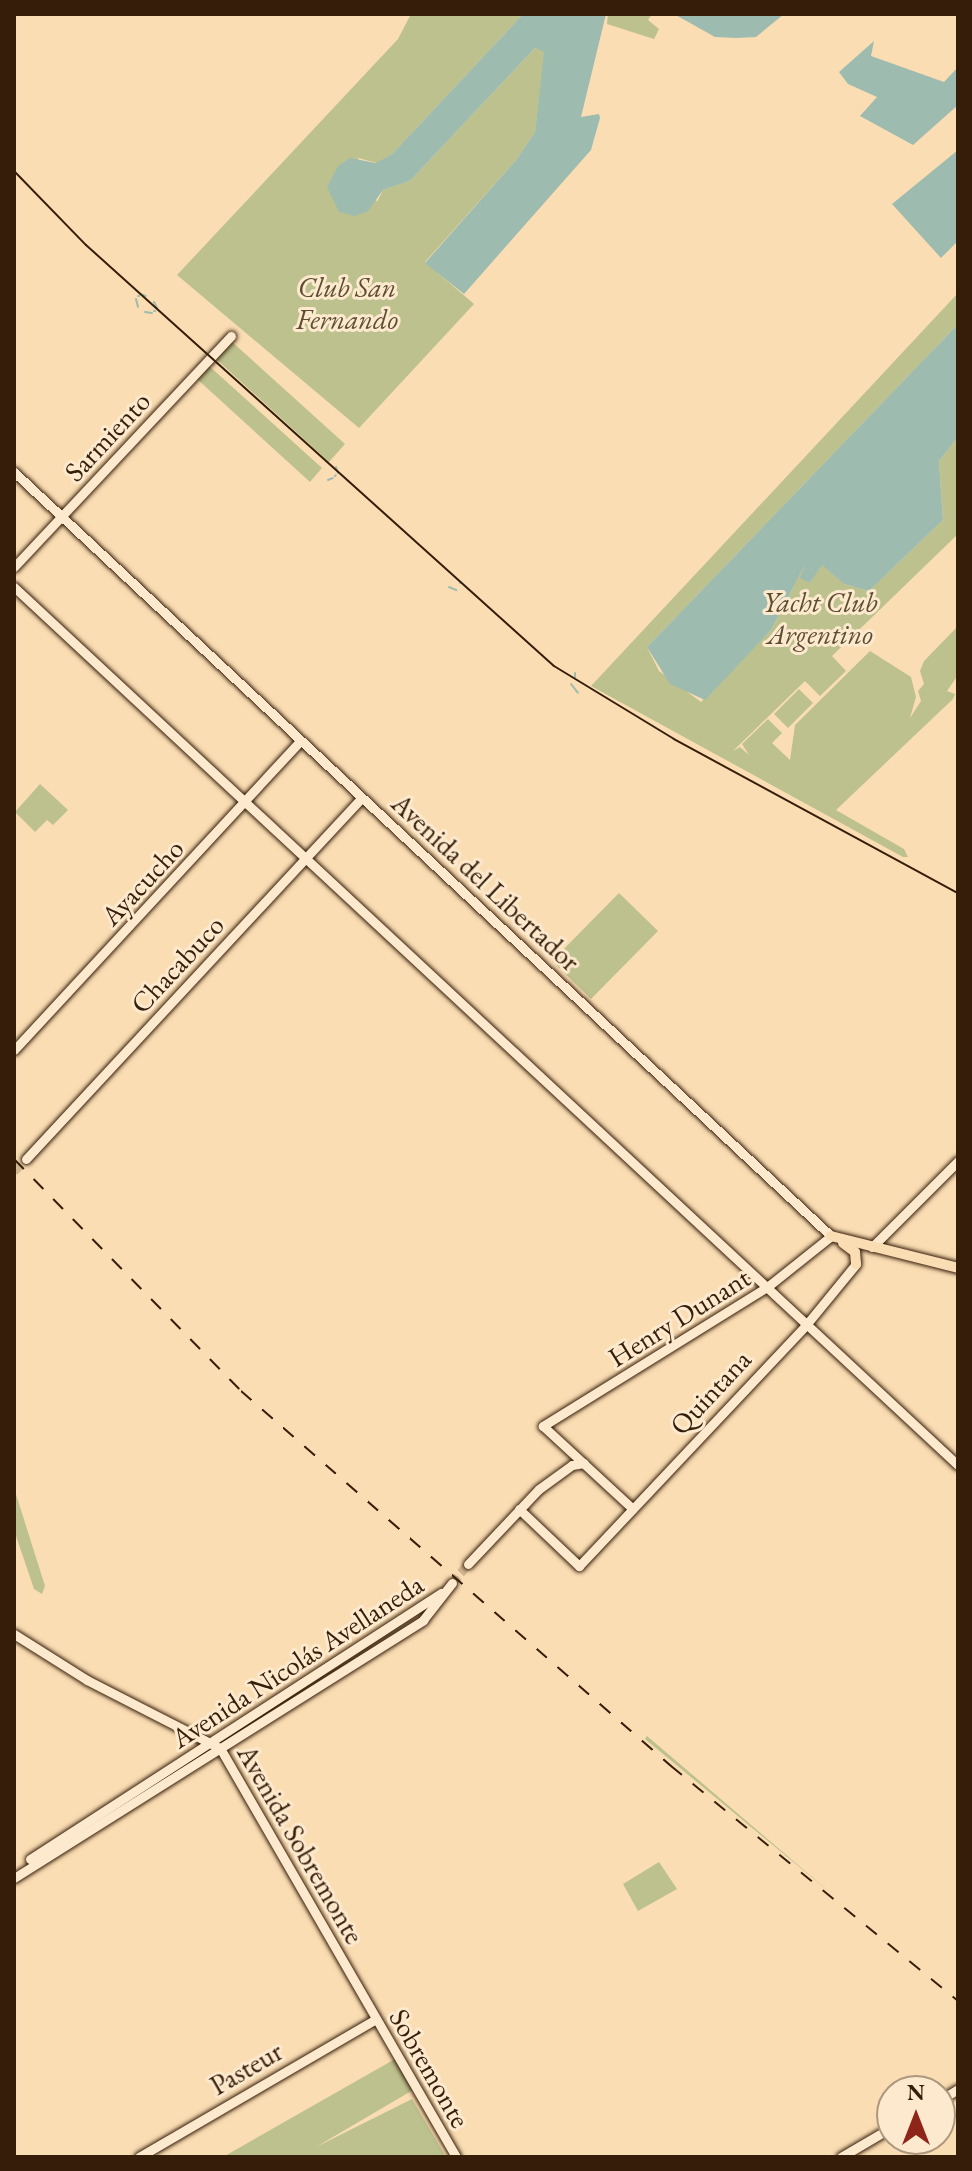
<!DOCTYPE html>
<html>
<head>
<meta charset="utf-8">
<style>
	body { margin:0 }
	#map { position:relative; width:972px; height:2171px; overflow:hidden; background:#faddb3; font-family:"EB Garamond",serif }
	div>[style] { position:absolute }
	[style*='--x'] { left:calc(var(--x)*1px); top:calc(var(--y)*1px); width:calc(var(--w)*1px); rotate:calc(var(--a)*1deg) }
	.green>* { inset:0; background:#bdc18d }
	.water>* { inset:0; background:#9ebbb0 }
	.stream>* { height:2px; margin:-1px; padding:0 1px; transform-origin:1px; border-radius:1px; background:#9ebbb0 }
	.secondary-tunnel>* { height:9px; margin-top:-4.5px; transform-origin:0; background:repeating-linear-gradient(90deg,#d3b791 0 9px,transparent 0 13.5px) }
	.roads { filter:drop-shadow(0 0 2px #351d09) drop-shadow(0 0 2px #351d09) }
	.secondary>* { height:9px; margin:-4.5px; padding:0 4.5px; transform-origin:4.5px; border-radius:4.5px; background:#fce9ce }
	.primary>* { height:10px; margin:-5px; padding:0 5px; transform-origin:5px; border-radius:5px; background:#faddb3 }
	.tram>* { height:2px; margin:-1px; padding:0 1px; transform-origin:1px; border-radius:1px; background:#351d09 }
	.rail>* { height:2px; margin-top:-1px; transform-origin:0; background:repeating-linear-gradient(90deg,#351d09 0 14px,transparent 0 28px) }
	span { translate:-50% -50%; white-space:nowrap; text-align:center; line-height:1.15; -webkit-text-stroke:6px #fce9ce; paint-order:stroke }
	.park-label { font-size:28px; color:#5e4e31; font-style:italic }
	.street-label { font-size:28px; color:#351d09 }
	.frame { position:absolute; inset:0; border:16px solid #351d09; pointer-events:none }
	.north { position:absolute; left:876px; top:2075px; width:80px; height:80px; box-sizing:border-box; background:#fce9ce; border:2px solid #ac977f; border-radius:50%; rotate:0deg; font-size:22px; font-weight:700; line-height:32px; text-align:center; color:#351d09 }
	.north::after { content:''; display:block; margin:auto; width:28px; height:36px; background:#8f2418; clip-path:polygon(50% 0,100% 100%,50% 72%,0 100%) }
</style>
</head>
<body>
<div id="map">
	<div class="green">
		<div style="clip-path:polygon(411px 14px,523px 14px,392px 154px,377px 163px,358px 158px,377px 202px,383px 190px,410px 181px,535px 48px,545px 52px,535px 132px,516px 160px,425px 262px,474px 304px,359px 428px,177px 275px,398px 39px)"></div>
		<div style="clip-path:polygon(608px 14px,652px 14px,648px 20px,659px 29px,654px 39px,607px 24px)"></div>
		<div style="clip-path:polygon(958px 293px,958px 324px,647px 647px,659px 671px,701px 702px,771px 630px,805px 565px,810px 583px,822px 564px,844px 584px,869px 591px,943px 520px,939px 461px,958px 437px,958px 534px,832px 656px,846px 671px,820px 696px,805px 681px,733px 751px,740px 747px,749px 755px,742px 744px,768px 719px,782px 733px,772px 743px,790px 760px,795px 725px,870px 651px,911px 677px,916px 697px,910px 718px,921px 701px,918px 691px,924px 684px,920px 671px,924px 661px,958px 626px,958px 675px,947px 691px,955px 694px,953px 699px,836px 810px,904px 849px,908px 857px,903px 857px,591px 686px)"></div>
		<div style="clip-path:polygon(231px 341px,345px 444px,329px 462px,215px 358px)"></div>
		<div style="clip-path:polygon(208px 365px,322px 468px,310px 482px,196px 378px)"></div>
		<div style="clip-path:polygon(799px 689px,813px 703px,788px 728px,774px 714px)"></div>
		<div style="clip-path:polygon(40px 784px,68px 810px,53px 825px,47px 820px,35px 832px,15px 812px)"></div>
		<div style="clip-path:polygon(619px 893px,658px 931px,591px 999px,552px 961px)"></div>
		<div style="clip-path:polygon(14px 1488px,45px 1586px,42px 1594px,34px 1589px,14px 1530px)"></div>
		<div style="clip-path:polygon(647px 1736px,832px 1894px,645px 1739px)"></div>
		<div style="clip-path:polygon(659px 1862px,677px 1889px,638px 1911px,623px 1884px)"></div>
		<div style="clip-path:polygon(395px 2059px,413px 2090px,316px 2147px,412px 2099px,446px 2157px,223px 2157px)"></div>
	</div>
	<div class="water">
		<div style="clip-path:polygon(523px 14px,606px 14px,581px 117px,599px 114px,600px 118px,591px 150px,464px 294px,425px 263px,516px 160px,535px 132px,544px 52px,535px 48px,410px 181px,383px 190px,368px 211px,355px 216px,339px 212px,327px 187px,338px 166px,350px 158px,376px 163px,392px 154px)"></div>
		<div style="clip-path:polygon(674px 14px,784px 14px,756px 37px,737px 38px,715px 37px)"></div>
		<div style="clip-path:polygon(874px 41px,871px 56px,944px 82px,958px 67px,958px 105px,913px 145px,860px 116px,877px 97px,848px 84px,839px 72px)"></div>
		<div style="clip-path:polygon(958px 150px,958px 241px,941px 258px,892px 204px)"></div>
		<div style="clip-path:polygon(958px 324px,958px 437px,939px 461px,943px 520px,869px 591px,844px 584px,822px 565px,810px 583px,800px 578px,805px 565px,771px 630px,705px 700px,670px 684px,647px 647px)"></div>
	</div>
	<div class="stream">
		<div style="--x:140;--y:294;--w:6;--a:18"></div>
		<div style="--x:138;--y:296;--w:1;--a:0"></div>
		<div style="--x:136;--y:299;--w:8;--a:76"></div>
		<div style="--x:154;--y:302;--w:7;--a:63"></div>
		<div style="--x:154;--y:311;--w:1;--a:0"></div>
		<div style="--x:145;--y:312;--w:7;--a:8"></div>
		<div style="--x:336;--y:467;--w:6;--a:72"></div>
		<div style="--x:335;--y:476;--w:1;--a:-45"></div>
		<div style="--x:328;--y:480;--w:5;--a:-22"></div>
		<div style="--x:460;--y:583;--w:1;--a:-45"></div>
		<div style="--x:449;--y:587;--w:8;--a:23"></div>
		<div style="--x:575;--y:678;--w:5;--a:-90"></div>
		<div style="--x:571;--y:684;--w:11;--a:52"></div>
	</div>
	<div class="secondary-tunnel">
		<div style="--x:14;--y:1171;--w:17;--a:-45"></div>
		<div style="--x:452;--y:1583;--w:25;--a:-50"></div>
	</div>
	<div class="roads">
		<div class="secondary">
			<div style="--x:14;--y:472;--w:1119;--a:43.08"></div>
			<div style="--x:831;--y:1236;--w:82;--a:141.4"></div>
			<div style="--x:767;--y:1287;--w:264;--a:148.2"></div>
			<div style="--x:543;--y:1426;--w:122;--a:42.7"></div>
			<div style="--x:14;--y:567;--w:317;--a:-46.8"></div>
			<div style="--x:14;--y:587;--w:1289;--a:42.93"></div>
			<div style="--x:14;--y:1050;--w:420;--a:-47.2"></div>
			<div style="--x:26;--y:1159;--w:492;--a:-47.1"></div>
			<div style="--x:872;--y:1247;--w:122;--a:-45"></div>
			<div style="--x:519;--y:1509;--w:83;--a:43.5"></div>
			<div style="--x:579;--y:1566;--w:331;--a:-46.7"></div>
			<div style="--x:806;--y:1325;--w:79;--a:-50.7"></div>
			<div style="--x:468;--y:1564;--w:103;--a:-46.6"></div>
			<div style="--x:539;--y:1489;--w:41;--a:-36"></div>
			<div style="--x:572;--y:1465;--w:12;--a:-9"></div>
			<div style="--x:14;--y:1634;--w:86;--a:32.2"></div>
			<div style="--x:87;--y:1680;--w:149;--a:27.1"></div>
			<div style="--x:220;--y:1748;--w:472;--a:60"></div>
			<div style="--x:30;--y:1859;--w:490;--a:-32.9"></div>
			<div style="--x:14;--y:1878;--w:484;--a:-32.2"></div>
			<div style="--x:423;--y:1620;--w:47;--a:-51.9"></div>
			<div style="--x:940;--y:2100;--w:21;--a:-31"></div>
			<div style="--x:139;--y:2157;--w:274;--a:-30.2"></div>
			<div style="--x:841;--y:2157;--w:59;--a:-30.5"></div>
		</div>
		<div class="primary">
			<div style="--x:831;--y:1236;--w:131;--a:14.1"></div>
			<div style="--x:843;--y:1243;--w:15;--a:37"></div>
			<div style="--x:855;--y:1252;--w:12;--a:85"></div>
		</div>
	</div>
	<div class="tram">
		<div style="--x:14;--y:171;--w:103;--a:45.8"></div>
		<div style="--x:86;--y:245;--w:629;--a:41.97"></div>
		<div style="--x:554;--y:666;--w:140;--a:31.3"></div>
		<div style="--x:674;--y:739;--w:323;--a:28.5"></div>
	</div>
	<div class="rail">
		<div style="--x:14;--y:1159;--w:325;--a:45.6"></div>
		<div style="--x:241;--y:1391;--w:571;--a:41.09"></div>
		<div style="--x:671;--y:1766;--w:371;--a:39.3"></div>
	</div>
	<div class="park-label">
		<span style="left:347px;top:303px">Club San<br>Fernando</span>
		<span style="left:820px;top:618px">Yacht Club<br>Argentino</span>
	</div>
	<div class="street-label">
		<span style="left:107px;top:436px;rotate:-47deg">Sarmiento</span>
		<span style="left:142px;top:882px;rotate:-47deg">Ayacucho</span>
		<span style="left:486px;top:882px;rotate:43deg">Avenida del Libertador</span>
		<span style="left:177px;top:964px;rotate:-47deg">Chacabuco</span>
		<span style="left:679px;top:1317px;rotate:-32deg">Henry Dunant</span>
		<span style="left:710px;top:1392px;rotate:-47deg">Quintana</span>
		<span style="left:297px;top:1661px;rotate:-33deg">Avenida Nicolás Avellaneda</span>
		<span style="left:301px;top:1844px;rotate:60deg">Avenida Sobremonte</span>
		<span style="left:246px;top:2068px;rotate:-30deg">Pasteur</span>
		<span style="left:430px;top:2068px;rotate:60deg">Sobremonte</span>
	</div>
	<div class="frame"></div>
	<div class="north">N</div>
</div>
</body>
</html>
